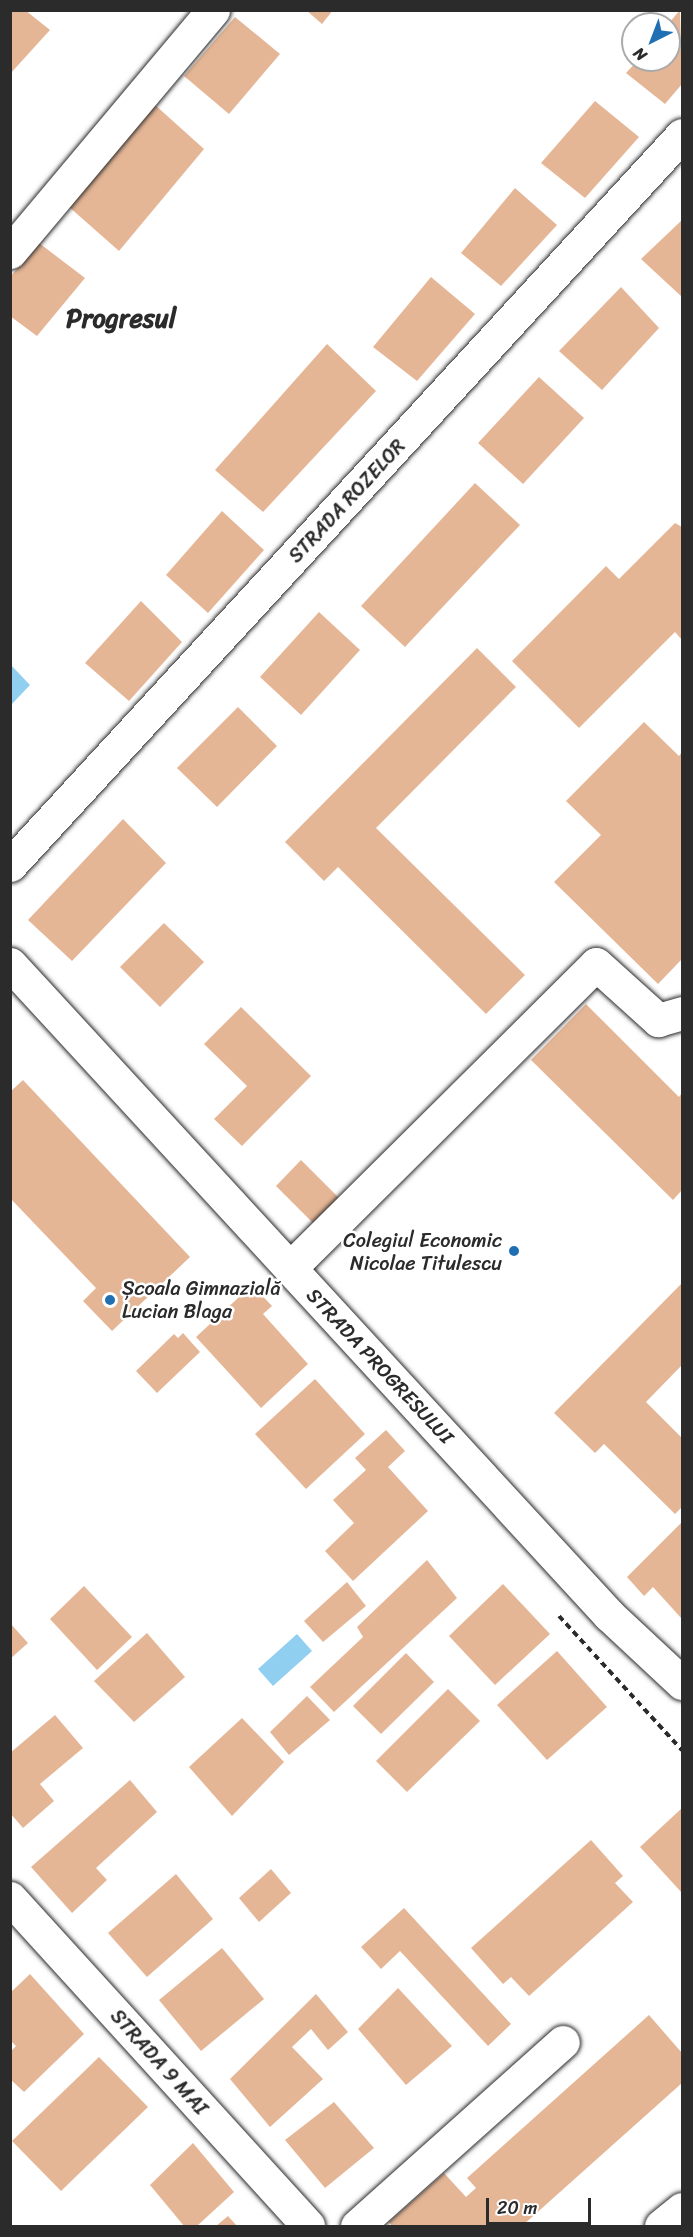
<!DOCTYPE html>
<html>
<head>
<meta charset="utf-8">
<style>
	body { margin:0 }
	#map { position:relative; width:693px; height:2237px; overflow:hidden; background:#fff; font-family:Sriracha,sans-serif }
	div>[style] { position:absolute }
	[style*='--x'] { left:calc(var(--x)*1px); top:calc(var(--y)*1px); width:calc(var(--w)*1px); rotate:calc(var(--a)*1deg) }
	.water>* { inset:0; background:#91cff1 }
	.building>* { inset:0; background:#e5b696 }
	.path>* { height:4px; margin-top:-2px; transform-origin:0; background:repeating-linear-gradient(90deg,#2b2b2b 0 6px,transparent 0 10.5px) }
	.roads { filter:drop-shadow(0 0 2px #2b2b2b) drop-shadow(0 0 2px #2b2b2b) }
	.minor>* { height:33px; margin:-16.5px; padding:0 16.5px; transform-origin:16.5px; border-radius:16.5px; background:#fff }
	.dots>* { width:16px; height:16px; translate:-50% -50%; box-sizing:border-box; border:3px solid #fff; border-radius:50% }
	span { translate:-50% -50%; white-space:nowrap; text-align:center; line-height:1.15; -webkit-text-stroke:5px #fff; paint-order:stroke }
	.street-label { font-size:20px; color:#2b2b2b }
	.poi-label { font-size:20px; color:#2b2b2b }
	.right { translate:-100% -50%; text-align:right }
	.left { translate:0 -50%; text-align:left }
	.district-label { font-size:26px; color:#2b2b2b; font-weight:700 }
	.frame { position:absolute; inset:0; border:12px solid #2b2b2b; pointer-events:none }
	.north { position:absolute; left:621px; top:12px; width:60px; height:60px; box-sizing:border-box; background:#fff; border:2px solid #aaa; border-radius:50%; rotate:222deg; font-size:16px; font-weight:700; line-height:24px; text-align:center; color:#2b2b2b }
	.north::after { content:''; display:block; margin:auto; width:21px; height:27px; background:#1f6fb2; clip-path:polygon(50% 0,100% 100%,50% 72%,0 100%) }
	.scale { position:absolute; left:486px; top:2198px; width:105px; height:27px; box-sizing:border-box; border:3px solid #2b2b2b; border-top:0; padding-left:8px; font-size:18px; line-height:21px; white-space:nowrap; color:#2b2b2b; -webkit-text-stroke:4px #fff; paint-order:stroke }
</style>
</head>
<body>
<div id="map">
	<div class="water">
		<div style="clip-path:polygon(11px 665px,30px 685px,11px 705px)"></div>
		<div style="clip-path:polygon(297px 1634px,312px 1651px,273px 1686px,258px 1669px)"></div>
	</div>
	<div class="building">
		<div style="clip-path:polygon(10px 10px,25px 10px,50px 30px,10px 74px)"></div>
		<div style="clip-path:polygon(306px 10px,333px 10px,322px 24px)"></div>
		<div style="clip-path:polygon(680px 10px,682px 84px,665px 104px,626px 73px,638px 60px,669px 60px,669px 23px)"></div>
		<div style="clip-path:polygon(235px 17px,280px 54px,229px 114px,184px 76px)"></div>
		<div style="clip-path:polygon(595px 101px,639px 137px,585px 198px,541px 163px)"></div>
		<div style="clip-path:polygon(154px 104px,204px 149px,119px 251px,68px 206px)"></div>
		<div style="clip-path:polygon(515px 188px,557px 225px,501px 286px,461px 253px)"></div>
		<div style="clip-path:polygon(682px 220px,682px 297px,641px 259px)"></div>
		<div style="clip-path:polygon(39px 243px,85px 278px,37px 336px,10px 316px,10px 277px)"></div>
		<div style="clip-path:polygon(431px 277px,475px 314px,417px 381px,373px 347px)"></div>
		<div style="clip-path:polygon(621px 287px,659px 328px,602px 390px,559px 351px)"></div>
		<div style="clip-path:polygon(327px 344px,376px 391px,263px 512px,215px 470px)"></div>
		<div style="clip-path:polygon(539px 377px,584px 418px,523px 484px,478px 443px)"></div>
		<div style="clip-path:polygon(475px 483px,520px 525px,405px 647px,361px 606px)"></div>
		<div style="clip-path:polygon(222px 511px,264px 550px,208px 613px,166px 575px)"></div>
		<div style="clip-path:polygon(675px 523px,682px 527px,682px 640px,675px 632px,579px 728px,512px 661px,606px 566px,619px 579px)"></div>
		<div style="clip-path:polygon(141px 601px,182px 642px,129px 701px,85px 663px)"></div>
		<div style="clip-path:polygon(319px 612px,360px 650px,301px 715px,260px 677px)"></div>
		<div style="clip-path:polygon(477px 648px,516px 687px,376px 828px,525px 975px,486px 1014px,338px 867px,324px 881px,285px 842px)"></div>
		<div style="clip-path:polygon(238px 707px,277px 746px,217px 807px,177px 768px)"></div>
		<div style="clip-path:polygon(644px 722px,679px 756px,682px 752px,682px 959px,658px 984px,554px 882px,601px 835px,566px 801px)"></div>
		<div style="clip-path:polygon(123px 819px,166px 863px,72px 961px,28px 920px)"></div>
		<div style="clip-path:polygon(164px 923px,204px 962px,160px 1007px,120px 967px)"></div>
		<div style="clip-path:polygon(586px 1004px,679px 1097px,682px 1093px,682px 1190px,673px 1200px,531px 1060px)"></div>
		<div style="clip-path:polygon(241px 1007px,311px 1076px,242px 1146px,214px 1119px,247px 1086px,204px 1044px)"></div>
		<div style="clip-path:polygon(23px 1080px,190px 1257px,112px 1331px,83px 1301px,96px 1288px,10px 1198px,10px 1092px)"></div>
		<div style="clip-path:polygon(301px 1160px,339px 1198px,314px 1224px,276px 1186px)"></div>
		<div style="clip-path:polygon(682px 1283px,682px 1365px,646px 1402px,682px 1438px,682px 1507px,675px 1514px,604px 1444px,595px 1453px,554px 1413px)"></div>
		<div style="clip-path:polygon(252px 1285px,272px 1306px,263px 1314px,308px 1364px,261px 1408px,196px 1337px)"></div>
		<div style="clip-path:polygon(183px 1333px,200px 1352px,157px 1393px,136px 1371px,174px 1334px,178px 1338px)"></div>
		<div style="clip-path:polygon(315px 1379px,365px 1434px,306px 1489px,255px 1434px)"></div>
		<div style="clip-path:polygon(386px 1430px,405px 1451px,388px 1467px,428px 1511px,353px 1581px,325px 1551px,354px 1523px,333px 1500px,366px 1470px,355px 1458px)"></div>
		<div style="clip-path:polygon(682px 1522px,682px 1619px,653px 1587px,644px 1596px,627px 1577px)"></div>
		<div style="clip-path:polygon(427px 1560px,457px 1598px,334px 1712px,310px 1687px,363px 1637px,357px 1627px)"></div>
		<div style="clip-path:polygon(347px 1582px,366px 1606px,323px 1642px,304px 1621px)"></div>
		<div style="clip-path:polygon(503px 1584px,550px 1634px,495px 1685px,449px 1636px)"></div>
		<div style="clip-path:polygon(84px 1586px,132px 1637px,97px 1670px,50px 1619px)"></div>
		<div style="clip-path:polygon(10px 1623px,28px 1643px,10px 1659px)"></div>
		<div style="clip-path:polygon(147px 1633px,185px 1677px,134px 1722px,94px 1681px)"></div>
		<div style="clip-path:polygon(557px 1651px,607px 1707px,547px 1760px,497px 1705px)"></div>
		<div style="clip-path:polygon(406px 1653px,434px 1682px,381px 1734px,353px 1706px)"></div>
		<div style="clip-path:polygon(448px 1689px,480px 1721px,407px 1792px,376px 1761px)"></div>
		<div style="clip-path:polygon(307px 1696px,330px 1720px,289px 1755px,270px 1732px)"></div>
		<div style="clip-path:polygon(55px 1715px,83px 1748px,40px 1784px,54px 1801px,23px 1828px,10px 1813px,10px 1753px)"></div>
		<div style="clip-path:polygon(242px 1718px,284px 1762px,232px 1816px,189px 1767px)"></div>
		<div style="clip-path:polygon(130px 1780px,157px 1812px,96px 1868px,107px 1880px,72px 1913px,31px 1867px)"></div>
		<div style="clip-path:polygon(682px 1808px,682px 1893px,640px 1847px)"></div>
		<div style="clip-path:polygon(591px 1840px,623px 1876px,615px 1883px,633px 1902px,529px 1996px,511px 1977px,503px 1984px,471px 1948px)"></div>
		<div style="clip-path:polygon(271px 1869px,291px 1893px,259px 1922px,239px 1898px)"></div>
		<div style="clip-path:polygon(176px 1874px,213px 1919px,147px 1977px,108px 1933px)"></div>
		<div style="clip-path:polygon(404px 1908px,511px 2024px,488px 2046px,400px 1951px,381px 1969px,361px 1947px)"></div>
		<div style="clip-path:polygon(222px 1948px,264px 1999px,201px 2051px,159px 2000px)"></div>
		<div style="clip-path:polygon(30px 1974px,84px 2034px,24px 2092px,10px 2079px,10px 2052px,16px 2046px,10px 2040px,10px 1993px)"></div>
		<div style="clip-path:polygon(398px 1988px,452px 2046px,406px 2085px,358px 2029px)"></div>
		<div style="clip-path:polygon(316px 1994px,348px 2032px,328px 2050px,311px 2029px,292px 2047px,323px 2079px,270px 2127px,230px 2079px)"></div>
		<div style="clip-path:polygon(649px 2015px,682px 2053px,682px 2083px,522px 2226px,392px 2226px,389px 2222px,444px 2173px,466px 2197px,476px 2188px,467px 2178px)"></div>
		<div style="clip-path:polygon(99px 2057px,148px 2107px,61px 2191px,12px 2141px)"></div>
		<div style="clip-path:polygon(334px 2102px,374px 2148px,325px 2188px,285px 2140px)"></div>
		<div style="clip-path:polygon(193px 2143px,234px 2192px,197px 2226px,184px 2226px,150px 2185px)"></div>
		<div style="clip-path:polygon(228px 2216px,237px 2226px,216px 2226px)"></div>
	</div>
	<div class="path">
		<div style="--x:559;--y:1616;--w:182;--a:47.5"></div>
	</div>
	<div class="roads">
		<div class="minor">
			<div style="--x:10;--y:252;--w:316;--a:-50"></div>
			<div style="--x:10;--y:865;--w:992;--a:-47.37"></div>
			<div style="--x:10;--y:964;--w:885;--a:47.38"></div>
			<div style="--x:609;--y:1615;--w:100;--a:43"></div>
			<div style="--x:290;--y:1268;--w:431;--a:-44.8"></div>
			<div style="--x:596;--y:964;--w:84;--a:42.1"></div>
			<div style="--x:658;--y:1020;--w:25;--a:-16"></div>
			<div style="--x:10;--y:1898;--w:443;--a:47.7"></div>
			<div style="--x:357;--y:2226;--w:276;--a:-41.8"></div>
			<div style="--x:661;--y:2226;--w:27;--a:-39"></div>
		</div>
	</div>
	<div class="dots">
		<div style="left:514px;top:1251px;background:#1f6fb2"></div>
		<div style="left:110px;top:1300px;background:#1f6fb2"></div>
	</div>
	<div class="street-label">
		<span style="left:347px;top:501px;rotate:-47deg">STRADA ROZELOR</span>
		<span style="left:380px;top:1366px;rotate:47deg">STRADA PROGRESULUI</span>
		<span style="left:159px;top:2062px;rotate:48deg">STRADA 9 MAI</span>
	</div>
	<div class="poi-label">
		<span class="right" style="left:502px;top:1252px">Colegiul Economic<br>Nicolae Titulescu</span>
		<span class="left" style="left:122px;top:1300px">Școala Gimnazială<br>Lucian Blaga</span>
	</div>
	<div class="district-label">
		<span style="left:121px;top:319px">Progresul</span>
	</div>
	<div class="frame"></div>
	<div class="north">N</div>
	<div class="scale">20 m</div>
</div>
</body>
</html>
